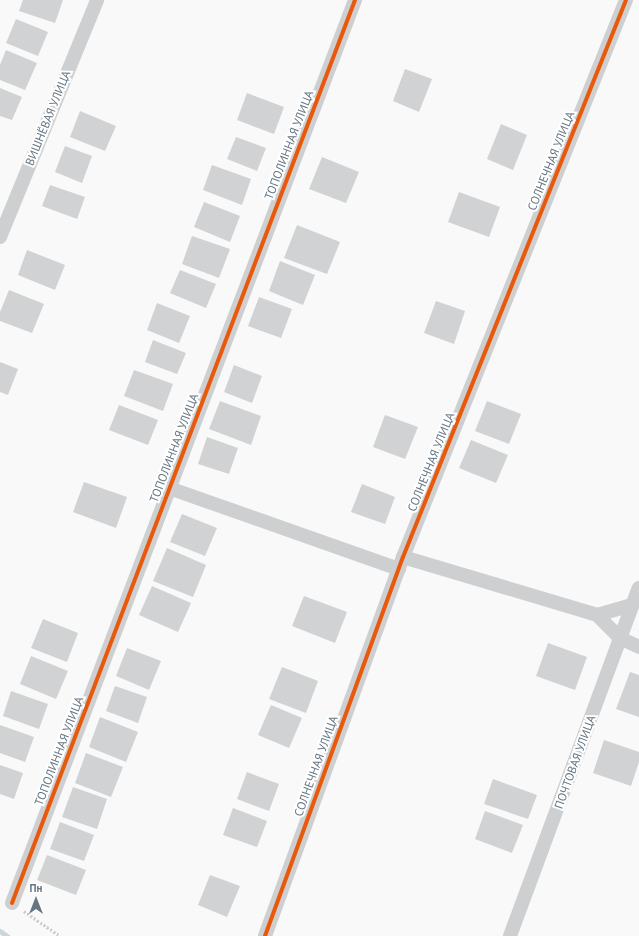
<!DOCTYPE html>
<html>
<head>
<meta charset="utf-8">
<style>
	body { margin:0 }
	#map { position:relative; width:639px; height:936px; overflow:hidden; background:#f9f9f9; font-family:"PT Sans",sans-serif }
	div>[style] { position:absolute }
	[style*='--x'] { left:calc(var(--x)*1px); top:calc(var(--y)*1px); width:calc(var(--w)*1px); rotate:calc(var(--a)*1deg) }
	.stream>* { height:5px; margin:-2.5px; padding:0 2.5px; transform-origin:2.5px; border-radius:2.5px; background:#ced6d9 }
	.building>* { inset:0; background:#d0d2d3 }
	.path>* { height:2.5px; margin-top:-1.25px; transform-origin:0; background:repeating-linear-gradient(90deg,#cbcccd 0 2px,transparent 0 4px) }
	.street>* { height:14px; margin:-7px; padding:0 7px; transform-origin:7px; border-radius:7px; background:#cecfd0 }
	.cycleway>* { height:4px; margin:-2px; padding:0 2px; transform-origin:2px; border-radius:2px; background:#e8590c }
	span { translate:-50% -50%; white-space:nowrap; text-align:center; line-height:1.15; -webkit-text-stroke:4px #fff; paint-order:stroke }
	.street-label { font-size:12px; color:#657683 }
	.north { position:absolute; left:16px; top:880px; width:40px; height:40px; -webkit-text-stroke:3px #fff; paint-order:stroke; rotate:0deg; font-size:11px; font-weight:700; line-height:16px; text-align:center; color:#657683 }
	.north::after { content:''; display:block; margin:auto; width:14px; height:18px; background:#657683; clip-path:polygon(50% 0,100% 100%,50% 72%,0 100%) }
</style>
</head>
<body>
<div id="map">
	<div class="stream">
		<div style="--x:0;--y:931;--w:9;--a:36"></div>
	</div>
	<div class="building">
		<div style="clip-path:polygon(23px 0,63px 0,55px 23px,19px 11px)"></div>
		<div style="clip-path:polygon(16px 19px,48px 32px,38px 56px,6px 43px)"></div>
		<div style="clip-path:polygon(6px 50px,37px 63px,25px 90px,0 80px,0 65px)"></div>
		<div style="clip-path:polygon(405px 69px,432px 79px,419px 112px,393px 101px)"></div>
		<div style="clip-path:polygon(0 88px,22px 97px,12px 120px,0 116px)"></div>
		<div style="clip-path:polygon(247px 93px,284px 107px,274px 134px,237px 120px)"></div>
		<div style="clip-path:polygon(80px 111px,116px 126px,105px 151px,70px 137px)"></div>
		<div style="clip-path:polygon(501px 124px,527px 135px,513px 170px,487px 159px)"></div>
		<div style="clip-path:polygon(236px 137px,266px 148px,257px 171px,227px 159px)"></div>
		<div style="clip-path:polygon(65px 146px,92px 156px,82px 183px,55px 172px)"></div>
		<div style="clip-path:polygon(322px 157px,359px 172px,346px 203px,309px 189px)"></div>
		<div style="clip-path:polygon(212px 165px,251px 179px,242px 205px,203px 190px)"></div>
		<div style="clip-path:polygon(50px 185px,85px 197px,77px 219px,42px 206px)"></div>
		<div style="clip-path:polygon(459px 192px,500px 207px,489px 237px,448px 222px)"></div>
		<div style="clip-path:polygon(204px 202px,240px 216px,230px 242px,194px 227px)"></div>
		<div style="clip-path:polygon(297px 225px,340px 242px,327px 274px,284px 258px)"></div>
		<div style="clip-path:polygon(192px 236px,230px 249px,219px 278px,182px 264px)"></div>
		<div style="clip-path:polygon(27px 250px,65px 265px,55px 290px,18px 275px)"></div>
		<div style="clip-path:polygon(280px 261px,315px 275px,303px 305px,269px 291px)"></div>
		<div style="clip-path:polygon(180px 270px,216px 284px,206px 308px,170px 293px)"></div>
		<div style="clip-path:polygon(9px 290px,44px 304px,32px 333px,0 321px,0 312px)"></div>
		<div style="clip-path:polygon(259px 297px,292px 309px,281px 338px,248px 326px)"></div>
		<div style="clip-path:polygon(436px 301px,465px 311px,454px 344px,424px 333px)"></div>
		<div style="clip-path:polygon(157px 303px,190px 316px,179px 343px,147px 330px)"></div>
		<div style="clip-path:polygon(153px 340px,186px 353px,177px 374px,145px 362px)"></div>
		<div style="clip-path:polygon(0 362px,18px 369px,8px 395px,0 392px)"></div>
		<div style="clip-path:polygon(234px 365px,262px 376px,252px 403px,224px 392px)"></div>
		<div style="clip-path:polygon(134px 370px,173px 384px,163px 411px,124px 396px)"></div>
		<div style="clip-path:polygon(220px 401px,261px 416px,251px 445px,209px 429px)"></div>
		<div style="clip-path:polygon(487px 401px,521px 414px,509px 444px,475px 431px)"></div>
		<div style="clip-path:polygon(119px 405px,158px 420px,148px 445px,109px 430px)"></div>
		<div style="clip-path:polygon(385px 415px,418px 427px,405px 459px,373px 447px)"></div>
		<div style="clip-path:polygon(207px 437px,238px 448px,229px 474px,198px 464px)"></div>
		<div style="clip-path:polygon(471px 440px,508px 455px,496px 483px,459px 468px)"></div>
		<div style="clip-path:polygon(84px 482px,127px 497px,116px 528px,73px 512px)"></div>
		<div style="clip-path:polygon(362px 484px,395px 497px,385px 524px,351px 512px)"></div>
		<div style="clip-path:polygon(182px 514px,217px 528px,205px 556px,170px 542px)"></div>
		<div style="clip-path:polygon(167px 548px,206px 565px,193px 597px,153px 581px)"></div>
		<div style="clip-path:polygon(152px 586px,191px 603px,178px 632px,139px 615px)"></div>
		<div style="clip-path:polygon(304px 596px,347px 612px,335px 643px,292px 626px)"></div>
		<div style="clip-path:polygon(43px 619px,78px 633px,67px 662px,31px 648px)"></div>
		<div style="clip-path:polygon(548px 643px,587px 657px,575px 690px,536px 676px)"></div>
		<div style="clip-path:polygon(127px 648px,161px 661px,149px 690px,116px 676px)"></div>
		<div style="clip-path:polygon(31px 656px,68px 671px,56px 699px,20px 684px)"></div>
		<div style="clip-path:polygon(282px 667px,318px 681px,306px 713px,269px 699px)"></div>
		<div style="clip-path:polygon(630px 672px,639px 675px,639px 717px,616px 709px)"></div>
		<div style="clip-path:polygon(115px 686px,147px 697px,138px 723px,106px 711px)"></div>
		<div style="clip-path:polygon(11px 691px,48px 704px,39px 729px,3px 716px)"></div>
		<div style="clip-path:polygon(271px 705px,302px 718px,289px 748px,258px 735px)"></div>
		<div style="clip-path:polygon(100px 717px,138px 732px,126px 762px,89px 747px)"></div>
		<div style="clip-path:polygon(0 725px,34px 737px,25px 762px,0 753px)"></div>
		<div style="clip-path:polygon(604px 740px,639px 752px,639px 762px,631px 786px,593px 773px)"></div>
		<div style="clip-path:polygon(86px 753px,123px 767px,111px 797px,75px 783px)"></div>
		<div style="clip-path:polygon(0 765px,23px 773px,14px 799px,0 794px)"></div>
		<div style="clip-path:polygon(247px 772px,279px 784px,269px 811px,237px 799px)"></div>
		<div style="clip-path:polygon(493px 779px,537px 795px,528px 819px,484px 804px)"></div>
		<div style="clip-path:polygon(73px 787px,107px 799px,97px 829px,62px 817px)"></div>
		<div style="clip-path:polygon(233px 808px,267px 821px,257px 847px,223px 835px)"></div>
		<div style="clip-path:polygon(485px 811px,523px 825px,512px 853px,475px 839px)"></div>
		<div style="clip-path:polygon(60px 822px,94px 835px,84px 861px,50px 849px)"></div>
		<div style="clip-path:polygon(47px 855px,86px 870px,76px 895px,37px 880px)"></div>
		<div style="clip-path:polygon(210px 875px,240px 886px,227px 917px,198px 905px)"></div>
	</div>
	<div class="path">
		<div style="--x:24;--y:911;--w:44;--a:34.8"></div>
	</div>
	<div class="street">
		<div style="--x:0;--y:237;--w:256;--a:-67.7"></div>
		<div style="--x:169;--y:488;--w:244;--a:19.4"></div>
		<div style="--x:403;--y:557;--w:202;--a:16.6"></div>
		<div style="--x:597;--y:615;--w:33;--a:45"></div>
		<div style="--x:620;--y:638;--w:21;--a:25"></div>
		<div style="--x:597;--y:615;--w:36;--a:-16"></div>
		<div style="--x:12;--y:903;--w:966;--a:-69.2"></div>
		<div style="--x:265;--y:936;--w:403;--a:-70"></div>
		<div style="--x:403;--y:557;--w:600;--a:-68.18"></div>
		<div style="--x:510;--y:936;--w:371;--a:-69.7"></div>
	</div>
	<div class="cycleway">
		<div style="--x:12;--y:903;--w:966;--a:-69.2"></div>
		<div style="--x:265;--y:936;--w:403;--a:-70"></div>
		<div style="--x:403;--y:557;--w:600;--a:-68.18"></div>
	</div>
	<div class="street-label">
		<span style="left:48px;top:118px;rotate:-68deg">ВИШНЁВАЯ УЛИЦА</span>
		<span style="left:289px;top:145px;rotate:-69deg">ТОПОЛИННАЯ УЛИЦА</span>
		<span style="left:551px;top:161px;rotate:-68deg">СОЛНЕЧНАЯ УЛИЦА</span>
		<span style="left:174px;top:448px;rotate:-69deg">ТОПОЛИННАЯ УЛИЦА</span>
		<span style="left:431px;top:462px;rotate:-68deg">СОЛНЕЧНАЯ УЛИЦА</span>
		<span style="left:59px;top:751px;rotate:-69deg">ТОПОЛИННАЯ УЛИЦА</span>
		<span style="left:575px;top:762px;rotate:-70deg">ПОЧТОВАЯ УЛИЦА</span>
		<span style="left:316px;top:766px;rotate:-70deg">СОЛНЕЧНАЯ УЛИЦА</span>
	</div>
	<div class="north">Пн</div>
</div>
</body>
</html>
